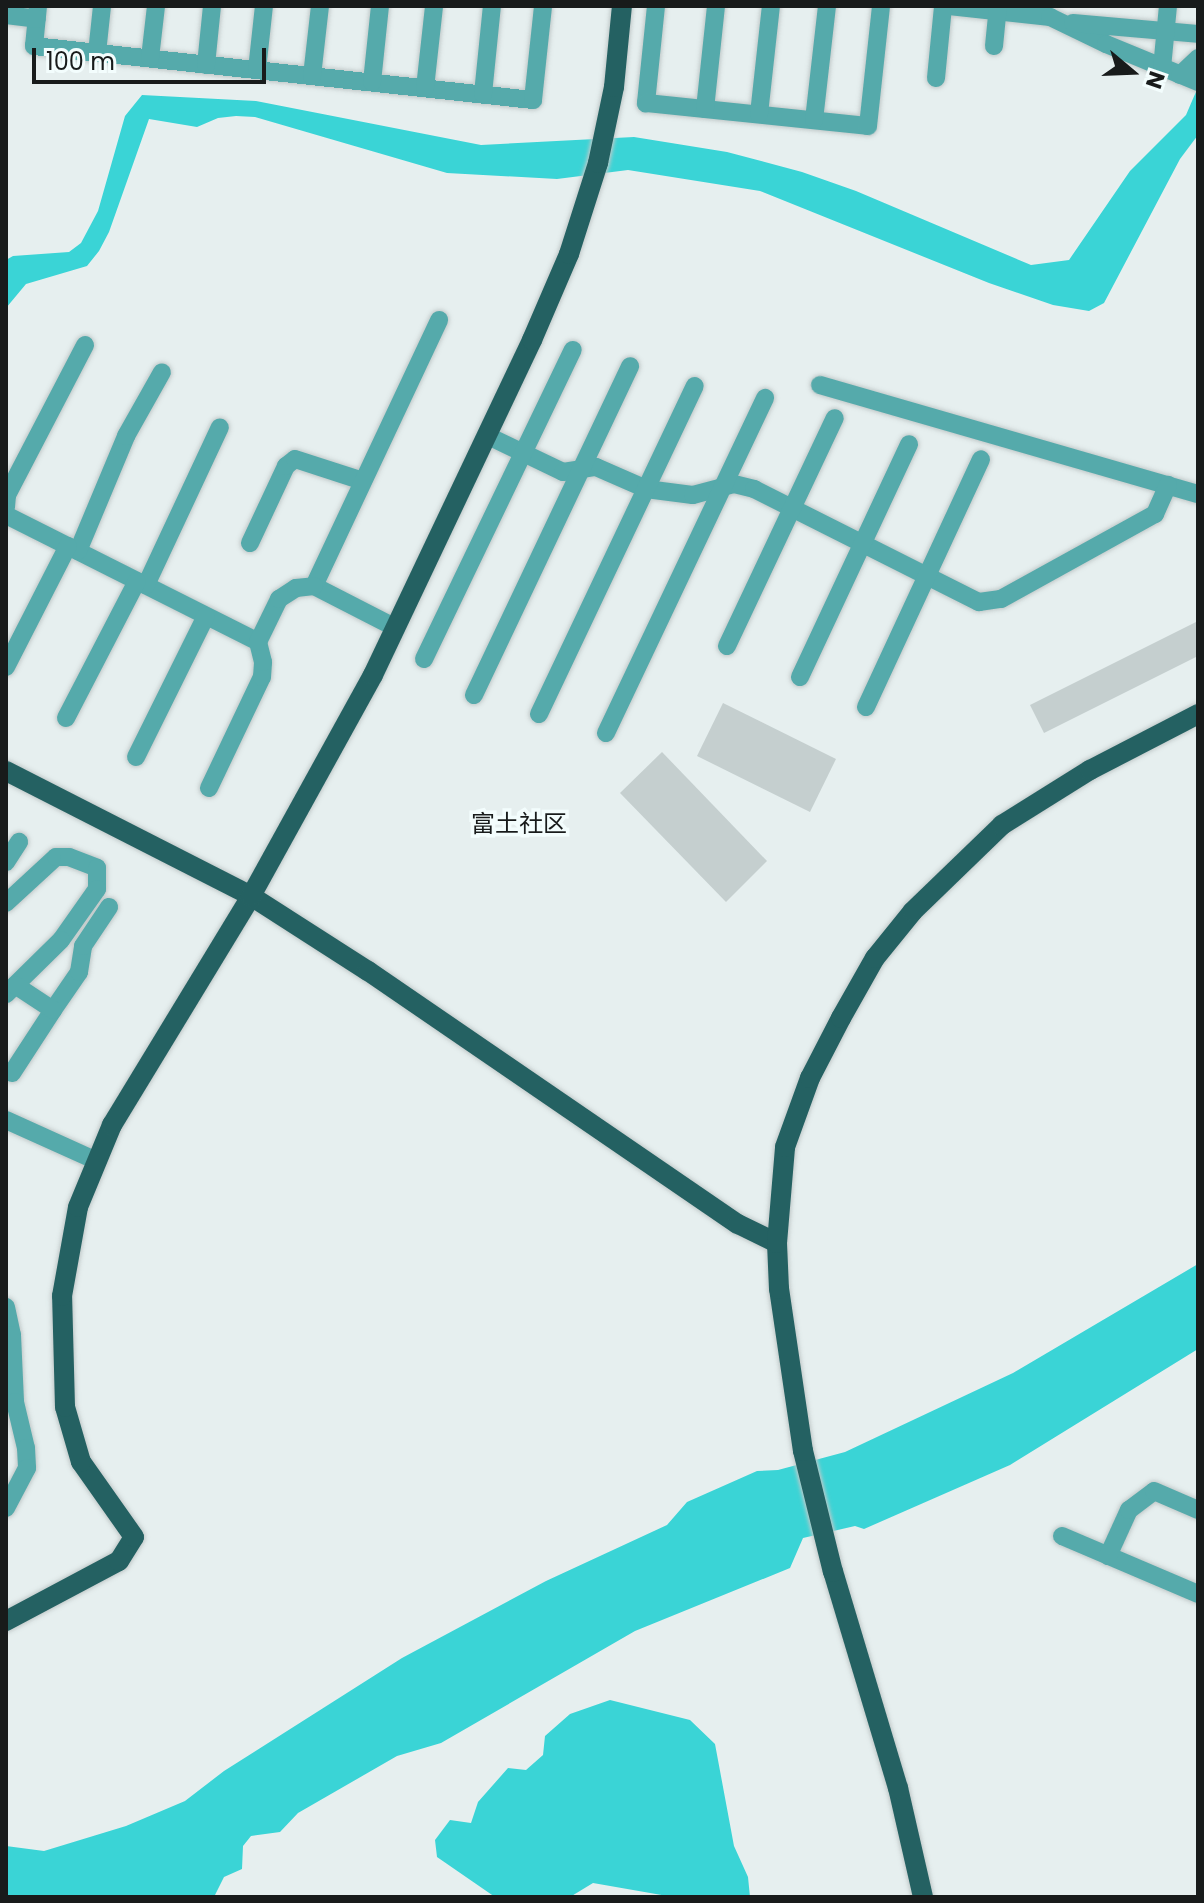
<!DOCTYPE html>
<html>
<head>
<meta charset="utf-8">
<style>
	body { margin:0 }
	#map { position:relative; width:1204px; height:1903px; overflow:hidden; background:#e6efef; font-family:Poppins,"Noto Sans SC",sans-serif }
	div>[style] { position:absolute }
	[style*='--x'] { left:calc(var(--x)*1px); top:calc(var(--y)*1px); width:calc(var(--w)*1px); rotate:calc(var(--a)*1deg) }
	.water>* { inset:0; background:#3ad4d6 }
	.building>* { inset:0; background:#c5cfcf }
	.roads { filter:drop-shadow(0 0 2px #c1c9c9) drop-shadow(0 0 2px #c1c9c9) }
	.minor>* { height:18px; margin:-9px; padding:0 9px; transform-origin:9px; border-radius:9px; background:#55aaab }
	.major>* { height:20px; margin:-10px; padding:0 10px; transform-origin:10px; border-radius:10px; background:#246162 }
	span { translate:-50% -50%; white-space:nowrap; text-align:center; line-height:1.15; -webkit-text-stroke:7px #f3fdfd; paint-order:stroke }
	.neighbourhood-label { font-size:24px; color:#181b1b }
	.frame { position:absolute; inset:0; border:8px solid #181b1b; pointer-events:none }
	.north { position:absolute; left:1092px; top:32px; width:80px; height:80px; -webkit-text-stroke:6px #f3fdfd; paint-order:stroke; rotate:109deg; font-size:22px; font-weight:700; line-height:32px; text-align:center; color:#181b1b }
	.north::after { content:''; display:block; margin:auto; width:28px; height:36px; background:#181b1b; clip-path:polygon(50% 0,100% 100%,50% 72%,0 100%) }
	.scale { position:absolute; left:32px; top:48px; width:234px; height:36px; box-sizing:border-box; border:4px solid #181b1b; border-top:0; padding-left:10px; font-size:24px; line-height:28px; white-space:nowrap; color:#181b1b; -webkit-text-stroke:6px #f3fdfd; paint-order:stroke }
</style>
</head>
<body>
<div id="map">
	<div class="water">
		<div style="clip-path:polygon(1198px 87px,1198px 135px,1180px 159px,1104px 303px,1089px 311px,1053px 305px,989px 283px,760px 191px,628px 170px,557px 179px,447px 173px,255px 117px,236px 116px,218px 118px,197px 127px,149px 119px,109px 232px,99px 251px,87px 266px,26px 284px,6px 308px,6px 260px,13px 256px,69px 252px,81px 243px,98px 211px,125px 116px,142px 95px,256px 101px,481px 145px,634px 137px,727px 152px,802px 172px,856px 191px,1031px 265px,1069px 260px,1130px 171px,1186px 115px)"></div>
		<div style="clip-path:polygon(1198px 1264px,1198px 1349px,1010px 1465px,864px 1529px,855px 1526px,803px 1538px,790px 1568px,635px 1631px,441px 1743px,397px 1756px,298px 1813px,280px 1832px,251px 1836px,243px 1846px,242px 1869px,224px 1877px,214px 1897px,6px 1897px,6px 1846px,44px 1851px,126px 1826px,185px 1801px,224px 1771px,402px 1658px,546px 1581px,667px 1525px,687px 1502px,757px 1471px,778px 1470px,845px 1452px,1013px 1373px)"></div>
		<div style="clip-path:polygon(610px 1700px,690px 1720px,715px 1744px,734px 1846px,748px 1877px,750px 1897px,673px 1897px,593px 1883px,570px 1897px,495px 1897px,437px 1857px,435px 1840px,450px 1820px,471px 1823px,478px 1802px,508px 1768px,526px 1770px,543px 1755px,545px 1736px,570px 1714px)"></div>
	</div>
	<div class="building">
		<div style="clip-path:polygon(1198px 621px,1198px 656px,1044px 733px,1030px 705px)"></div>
		<div style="clip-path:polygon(723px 703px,836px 759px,810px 812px,697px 756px)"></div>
		<div style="clip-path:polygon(662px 752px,767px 861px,726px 902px,620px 793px)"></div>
	</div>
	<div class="roads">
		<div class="minor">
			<div style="--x:38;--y:6;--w:40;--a:95.7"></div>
			<div style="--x:34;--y:46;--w:502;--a:6.18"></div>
			<div style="--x:533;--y:100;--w:95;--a:-83.9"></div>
			<div style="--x:656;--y:6;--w:98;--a:95.9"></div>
			<div style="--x:646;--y:103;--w:223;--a:5.9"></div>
			<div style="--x:868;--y:126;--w:121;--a:-83.8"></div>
			<div style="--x:949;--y:6;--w:102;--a:6.2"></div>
			<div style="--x:1050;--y:17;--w:62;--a:25.7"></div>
			<div style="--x:1106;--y:44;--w:100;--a:22.4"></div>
			<div style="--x:6;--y:15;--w:31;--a:7"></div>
			<div style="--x:1073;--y:23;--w:125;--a:5"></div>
			<div style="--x:994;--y:46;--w:40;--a:-84.3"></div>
			<div style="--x:97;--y:53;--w:47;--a:-83.9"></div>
			<div style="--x:150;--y:58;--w:52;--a:-83.4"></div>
			<div style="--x:206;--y:65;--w:59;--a:-84.2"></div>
			<div style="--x:1162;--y:68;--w:62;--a:-84.5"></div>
			<div style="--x:257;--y:70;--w:64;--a:-83.8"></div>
			<div style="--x:1180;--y:75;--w:25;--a:-43"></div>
			<div style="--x:312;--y:76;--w:70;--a:-83.5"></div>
			<div style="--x:936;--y:78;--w:72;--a:-84.4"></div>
			<div style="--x:372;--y:82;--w:76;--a:-84"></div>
			<div style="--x:425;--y:88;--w:82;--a:-83.7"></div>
			<div style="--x:483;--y:94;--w:88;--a:-84.2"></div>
			<div style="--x:705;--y:109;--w:104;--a:-83.9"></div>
			<div style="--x:759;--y:114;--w:109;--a:-83.7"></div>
			<div style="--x:814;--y:120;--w:115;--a:-83.5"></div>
			<div style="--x:820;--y:385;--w:393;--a:16.1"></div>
			<div style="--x:488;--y:436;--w:83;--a:25.6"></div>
			<div style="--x:563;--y:472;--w:33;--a:-9"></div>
			<div style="--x:596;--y:467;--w:55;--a:23.7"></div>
			<div style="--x:646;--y:489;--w:47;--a:7.3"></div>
			<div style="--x:693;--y:495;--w:42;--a:-15"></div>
			<div style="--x:734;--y:484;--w:21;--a:14"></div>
			<div style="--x:754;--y:489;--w:252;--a:26.7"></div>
			<div style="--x:979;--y:602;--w:22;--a:-8"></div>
			<div style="--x:1001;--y:599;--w:176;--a:-28.9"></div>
			<div style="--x:1155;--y:514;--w:32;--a:-66"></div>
			<div style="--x:6;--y:507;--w:12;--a:-85"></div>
			<div style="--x:7;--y:495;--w:169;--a:-62.5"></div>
			<div style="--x:6;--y:515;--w:282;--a:26.7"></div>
			<div style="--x:250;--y:543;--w:85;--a:-64.9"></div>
			<div style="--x:286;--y:466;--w:11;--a:-38"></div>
			<div style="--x:295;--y:459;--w:71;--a:17.9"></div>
			<div style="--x:78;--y:551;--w:125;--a:-67.3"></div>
			<div style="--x:126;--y:436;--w:73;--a:-60.6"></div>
			<div style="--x:146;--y:585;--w:174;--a:-64.9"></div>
			<div style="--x:396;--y:628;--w:92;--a:-152.9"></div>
			<div style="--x:314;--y:586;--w:294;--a:-64.8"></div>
			<div style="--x:727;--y:646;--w:252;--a:-64.7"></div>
			<div style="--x:424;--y:659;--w:343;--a:-64.3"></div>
			<div style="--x:6;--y:667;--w:136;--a:-62.9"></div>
			<div style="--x:800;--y:677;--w:257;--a:-64.9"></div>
			<div style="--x:474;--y:695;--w:364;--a:-64.6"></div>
			<div style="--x:866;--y:707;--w:273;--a:-65.1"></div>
			<div style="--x:539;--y:714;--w:363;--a:-64.6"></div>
			<div style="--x:66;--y:718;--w:154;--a:-62.6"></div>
			<div style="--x:606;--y:733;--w:371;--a:-64.6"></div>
			<div style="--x:136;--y:757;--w:157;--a:-63.6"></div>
			<div style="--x:209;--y:788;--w:123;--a:-64.5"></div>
			<div style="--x:262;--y:677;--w:15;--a:-86"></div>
			<div style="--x:263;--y:662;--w:21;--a:-104"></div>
			<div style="--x:258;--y:642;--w:48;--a:-64"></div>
			<div style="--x:279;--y:599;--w:20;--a:-33"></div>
			<div style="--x:296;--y:588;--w:18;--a:-6"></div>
			<div style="--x:6;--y:862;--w:24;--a:-57"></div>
			<div style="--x:6;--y:903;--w:68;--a:-42.6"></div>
			<div style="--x:56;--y:857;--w:13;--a:0"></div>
			<div style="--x:69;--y:857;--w:30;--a:21"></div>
			<div style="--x:97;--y:868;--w:21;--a:90"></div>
			<div style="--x:97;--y:889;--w:62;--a:125.2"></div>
			<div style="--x:61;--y:940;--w:77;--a:135.5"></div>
			<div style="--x:53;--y:1010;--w:46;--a:-55.6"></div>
			<div style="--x:79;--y:972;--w:26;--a:-81"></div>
			<div style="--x:83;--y:946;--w:47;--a:-56.3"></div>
			<div style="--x:12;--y:1073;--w:75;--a:-56.9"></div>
			<div style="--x:53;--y:1010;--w:45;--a:-146.7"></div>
			<div style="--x:6;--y:1120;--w:100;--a:24.3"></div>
			<div style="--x:6;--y:1307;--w:29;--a:78"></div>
			<div style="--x:12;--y:1335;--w:67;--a:87.4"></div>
			<div style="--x:15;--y:1402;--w:47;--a:76.6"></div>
			<div style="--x:26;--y:1448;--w:20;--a:87"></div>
			<div style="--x:27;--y:1468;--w:45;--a:117.7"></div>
			<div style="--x:1062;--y:1536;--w:148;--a:23.1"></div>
			<div style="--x:1108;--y:1556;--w:51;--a:-65.5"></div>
			<div style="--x:1129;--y:1510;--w:31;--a:-37"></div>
			<div style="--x:1154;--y:1491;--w:48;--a:23.4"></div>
		</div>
		<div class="major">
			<div style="--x:6;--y:771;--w:275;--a:27"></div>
			<div style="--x:251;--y:896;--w:139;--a:32.7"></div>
			<div style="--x:368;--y:971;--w:448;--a:34.4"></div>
			<div style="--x:738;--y:1224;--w:43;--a:26"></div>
			<div style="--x:6;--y:1621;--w:128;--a:-28"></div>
			<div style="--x:119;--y:1561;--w:28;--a:-58"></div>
			<div style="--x:134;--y:1537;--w:92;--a:-125.2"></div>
			<div style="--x:81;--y:1462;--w:57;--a:-106.2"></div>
			<div style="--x:65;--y:1407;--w:111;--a:-91.5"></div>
			<div style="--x:62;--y:1296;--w:90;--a:-79.8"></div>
			<div style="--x:78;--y:1207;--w:89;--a:-67.5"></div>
			<div style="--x:112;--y:1125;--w:268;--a:-58.7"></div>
			<div style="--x:251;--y:896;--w:252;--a:-61.1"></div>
			<div style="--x:373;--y:675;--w:371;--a:-64.6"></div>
			<div style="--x:532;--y:340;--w:94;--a:-66.7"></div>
			<div style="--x:569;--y:254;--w:96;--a:-72.3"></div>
			<div style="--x:598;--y:163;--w:78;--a:-78.1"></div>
			<div style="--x:614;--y:87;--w:81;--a:-84.4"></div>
			<div style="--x:923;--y:1897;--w:112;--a:-102.9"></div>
			<div style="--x:898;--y:1788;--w:226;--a:-106.7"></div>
			<div style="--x:833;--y:1572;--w:125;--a:-103.9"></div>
			<div style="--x:803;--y:1451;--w:164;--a:-98.4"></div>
			<div style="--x:779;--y:1289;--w:46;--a:-92.5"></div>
			<div style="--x:777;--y:1243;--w:96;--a:-85.2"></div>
			<div style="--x:785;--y:1147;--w:73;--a:-70.1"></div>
			<div style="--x:810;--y:1078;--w:68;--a:-62.7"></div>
			<div style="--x:841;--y:1018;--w:69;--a:-60.5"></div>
			<div style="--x:875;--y:958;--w:60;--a:-51"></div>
			<div style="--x:913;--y:911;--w:124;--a:-44"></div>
			<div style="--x:1002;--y:825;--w:104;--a:-32"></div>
			<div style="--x:1090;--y:770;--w:122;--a:-27.4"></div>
		</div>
	</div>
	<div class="neighbourhood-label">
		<span style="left:519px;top:824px">富土社区</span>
	</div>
	<div class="frame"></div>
	<div class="north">N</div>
	<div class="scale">100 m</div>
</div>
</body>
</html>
